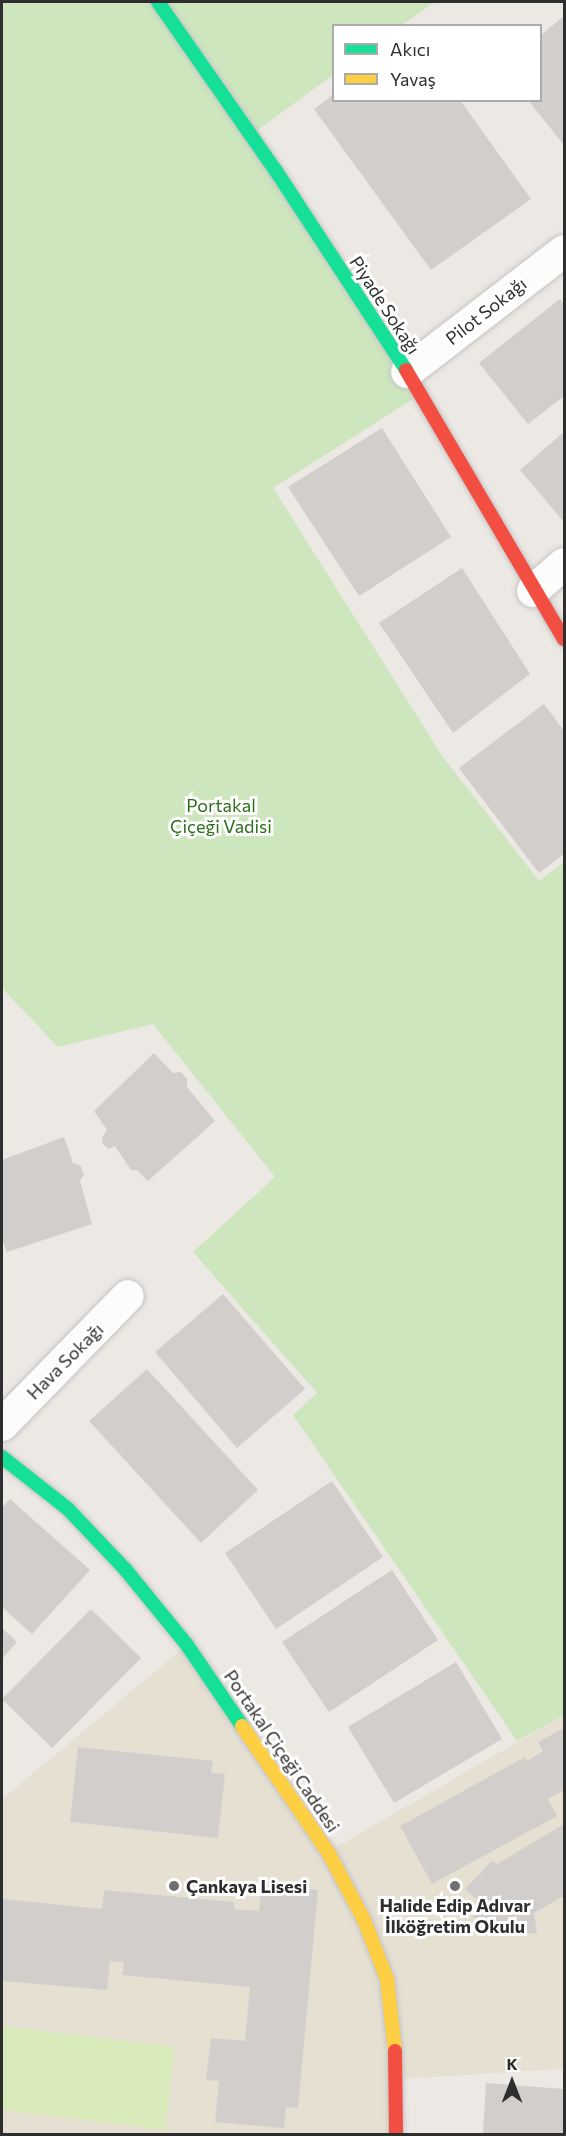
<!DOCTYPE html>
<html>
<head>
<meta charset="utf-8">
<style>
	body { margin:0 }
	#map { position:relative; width:566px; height:2136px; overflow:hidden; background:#ece8e4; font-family:Commissioner,sans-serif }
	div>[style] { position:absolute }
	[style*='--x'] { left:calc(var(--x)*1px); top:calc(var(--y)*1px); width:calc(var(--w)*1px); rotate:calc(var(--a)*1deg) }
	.education>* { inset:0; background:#e6e0d3 }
	.green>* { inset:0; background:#cee6be }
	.pitch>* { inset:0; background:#d9eabb }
	.building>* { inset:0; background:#d1cecb }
	.roads { filter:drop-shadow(0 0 2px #c5c4c5) drop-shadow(0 0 2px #c5c4c5) }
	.street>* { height:32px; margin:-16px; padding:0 16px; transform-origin:16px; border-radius:16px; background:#fcfcfb }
	.fast>* { height:14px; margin:-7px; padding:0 7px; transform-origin:7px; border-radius:7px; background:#16e098 }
	.slow>* { height:14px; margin:-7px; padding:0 7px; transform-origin:7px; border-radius:7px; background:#ffcf43 }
	.jam>* { height:14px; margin:-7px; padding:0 7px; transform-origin:7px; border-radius:7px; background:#f24e42 }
	.dots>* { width:16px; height:16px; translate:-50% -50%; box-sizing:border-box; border:3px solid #fff; border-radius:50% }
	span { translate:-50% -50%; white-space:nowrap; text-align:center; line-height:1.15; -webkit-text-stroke:6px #fff; paint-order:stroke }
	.street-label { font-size:18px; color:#2e2e2e }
	.park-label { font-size:18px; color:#2c6e1b }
	.poi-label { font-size:18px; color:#2e2e2e; font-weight:700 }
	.left { translate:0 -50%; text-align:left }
	.frame { position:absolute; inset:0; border:3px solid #2e2e2e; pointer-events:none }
	.legend { position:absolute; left:332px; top:24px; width:210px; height:78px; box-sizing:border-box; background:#fff; border:2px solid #ababab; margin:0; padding:8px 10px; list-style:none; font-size:18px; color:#2e2e2e }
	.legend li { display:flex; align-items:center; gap:12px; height:30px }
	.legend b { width:30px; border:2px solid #ababab }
	.north { position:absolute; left:482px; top:2052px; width:60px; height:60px; -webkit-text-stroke:4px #fff; paint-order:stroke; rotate:0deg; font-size:16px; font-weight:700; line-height:24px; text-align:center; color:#2e2e2e }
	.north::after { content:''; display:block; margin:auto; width:21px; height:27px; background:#2e2e2e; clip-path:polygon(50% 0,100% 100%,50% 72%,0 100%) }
</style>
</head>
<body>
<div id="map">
	<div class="education">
		<div style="clip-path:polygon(187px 1645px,328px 1852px,564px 1715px,564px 2069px,398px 2079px,396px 2134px,2px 2134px,2px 1799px)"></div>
	</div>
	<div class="green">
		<div style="clip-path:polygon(2px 2px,435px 2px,402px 25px,334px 26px,333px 75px,251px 135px,421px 394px,273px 488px,443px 757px,539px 881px,564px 862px,564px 1715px,517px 1741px,293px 1415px,317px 1393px,193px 1252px,275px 1177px,153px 1024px,58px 1047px,2px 988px)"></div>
	</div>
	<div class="pitch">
		<div style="clip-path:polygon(2px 2026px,175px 2047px,165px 2130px,2px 2110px)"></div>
	</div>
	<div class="building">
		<div style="clip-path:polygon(564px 16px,564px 145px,528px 100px,540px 100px,540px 36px)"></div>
		<div style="clip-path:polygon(334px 94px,334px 100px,460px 100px,531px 199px,431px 270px,314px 109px)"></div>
		<div style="clip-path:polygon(560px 299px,564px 305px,564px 396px,528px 424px,479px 363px)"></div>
		<div style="clip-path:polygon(382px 428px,451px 537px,359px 596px,288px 487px)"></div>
		<div style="clip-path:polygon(564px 432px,564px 522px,520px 470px)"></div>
		<div style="clip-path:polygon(462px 568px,530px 674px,453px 733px,379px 623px)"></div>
		<div style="clip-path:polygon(544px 704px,564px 731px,564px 854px,539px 873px,459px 768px)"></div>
		<div style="clip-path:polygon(154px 1053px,173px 1073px,181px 1072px,187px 1079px,187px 1087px,215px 1121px,148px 1181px,137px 1170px,131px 1170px,115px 1146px,109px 1149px,103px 1144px,102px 1138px,107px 1130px,94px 1111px)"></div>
		<div style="clip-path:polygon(64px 1137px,73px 1163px,80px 1165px,84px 1174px,80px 1181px,92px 1224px,7px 1252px,2px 1239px,2px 1160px)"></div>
		<div style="clip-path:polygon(223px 1294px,305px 1389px,237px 1448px,155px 1352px)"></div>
		<div style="clip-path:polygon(147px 1369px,258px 1490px,201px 1543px,89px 1421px)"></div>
		<div style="clip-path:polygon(332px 1481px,383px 1557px,276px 1629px,225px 1553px)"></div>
		<div style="clip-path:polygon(10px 1499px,90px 1570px,32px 1634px,2px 1607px,2px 1508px)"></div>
		<div style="clip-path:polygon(392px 1570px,438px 1640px,329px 1712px,282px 1642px)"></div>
		<div style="clip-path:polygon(91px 1609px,141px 1658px,52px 1748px,2px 1699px)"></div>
		<div style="clip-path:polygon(2px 1628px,17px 1642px,2px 1659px)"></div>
		<div style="clip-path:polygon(456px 1662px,502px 1739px,394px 1803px,348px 1727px)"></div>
		<div style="clip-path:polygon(564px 1728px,564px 1790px,548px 1799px,557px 1816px,432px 1884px,400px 1826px,525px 1757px,527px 1761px,543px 1751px,538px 1742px)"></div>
		<div style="clip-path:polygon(78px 1747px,213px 1761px,211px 1773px,225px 1774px,218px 1838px,70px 1822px)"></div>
		<div style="clip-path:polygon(564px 1824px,564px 1896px,534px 1913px,537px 1933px,480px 1936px,480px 1924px,472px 1916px,483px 1904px,465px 1889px,492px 1861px,497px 1864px)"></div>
		<div style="clip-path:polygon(262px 1884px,318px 1890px,298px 2108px,286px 2107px,284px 2128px,215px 2122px,219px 2081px,206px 2080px,211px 2038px,245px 2041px,250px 1987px,122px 1975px,124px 1962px,110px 1961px,107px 1990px,2px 1981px,3px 1899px,102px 1909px,104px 1890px,234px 1902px,234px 1909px,259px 1911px)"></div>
		<div style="clip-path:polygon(486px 2083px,564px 2089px,564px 2134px,483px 2134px)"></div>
	</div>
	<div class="roads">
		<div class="street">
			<div style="--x:407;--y:372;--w:198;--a:-37.6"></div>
			<div style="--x:533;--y:591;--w:41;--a:-41.1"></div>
			<div style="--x:2;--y:1425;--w:180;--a:-45.7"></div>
		</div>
		<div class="fast">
			<div style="--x:158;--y:2;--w:206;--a:55.1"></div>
			<div style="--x:276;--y:171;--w:238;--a:56.8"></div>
			<div style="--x:2;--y:1457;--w:84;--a:38.2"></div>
			<div style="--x:68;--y:1509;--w:83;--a:46.5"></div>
			<div style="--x:125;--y:1569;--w:98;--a:50.8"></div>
			<div style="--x:187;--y:1645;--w:98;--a:55.8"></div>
		</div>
		<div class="slow">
			<div style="--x:242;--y:1726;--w:153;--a:55.7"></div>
			<div style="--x:328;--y:1852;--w:77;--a:62.1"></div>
			<div style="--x:364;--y:1920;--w:63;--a:68.7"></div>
			<div style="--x:387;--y:1979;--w:72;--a:83.7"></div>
		</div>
		<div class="jam">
			<div style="--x:406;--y:370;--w:312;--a:59.6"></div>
			<div style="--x:395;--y:2051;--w:83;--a:89.3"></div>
		</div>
	</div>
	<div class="dots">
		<div style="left:174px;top:1886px;background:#706f6e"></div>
		<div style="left:455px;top:1886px;background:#706f6e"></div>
	</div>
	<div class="street-label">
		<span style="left:385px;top:305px;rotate:57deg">Piyade Sokağı</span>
		<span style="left:486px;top:311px;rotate:-38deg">Pilot Sokağı</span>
		<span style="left:65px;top:1361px;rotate:-45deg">Hava Sokağı</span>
		<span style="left:282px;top:1751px;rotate:56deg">Portakal Çiçeği Caddesi</span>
	</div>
	<div class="park-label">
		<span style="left:221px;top:816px">Portakal<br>Çiçeği Vadisi</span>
	</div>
	<div class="poi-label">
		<span class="left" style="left:186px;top:1886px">Çankaya Lisesi</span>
		<span style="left:455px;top:1916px">Halide Edip Adıvar<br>İlköğretim Okulu</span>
	</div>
	<div class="frame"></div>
	<ul class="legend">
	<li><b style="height:8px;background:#16e098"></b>Akıcı</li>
	<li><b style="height:8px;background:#ffcf43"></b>Yavaş</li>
	</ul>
	<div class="north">K</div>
</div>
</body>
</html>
